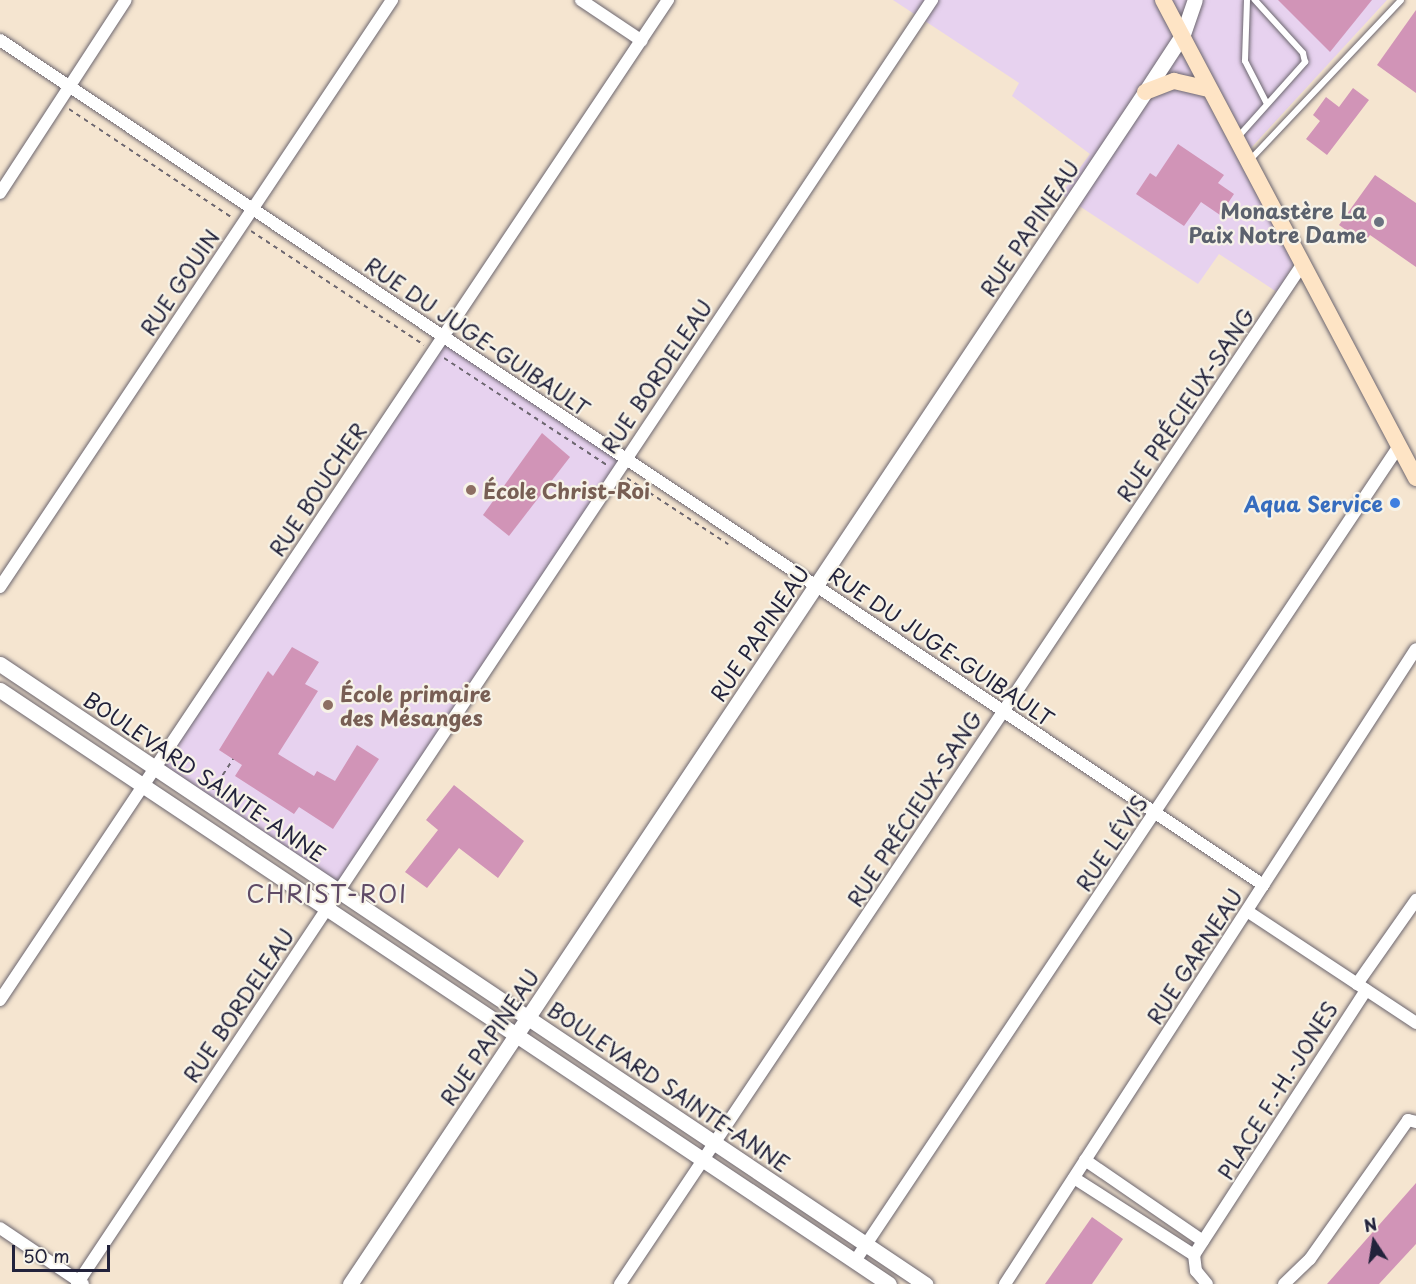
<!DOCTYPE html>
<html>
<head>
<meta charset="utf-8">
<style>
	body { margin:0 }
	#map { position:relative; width:1416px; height:1284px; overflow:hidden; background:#f5e5d0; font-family:"Playpen Sans",sans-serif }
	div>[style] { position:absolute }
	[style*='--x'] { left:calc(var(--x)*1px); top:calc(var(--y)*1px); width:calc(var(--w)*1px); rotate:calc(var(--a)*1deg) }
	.built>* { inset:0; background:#e7d2ef }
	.building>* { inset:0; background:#d194b7 }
	.path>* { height:2px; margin-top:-1px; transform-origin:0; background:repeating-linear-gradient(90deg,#6c666f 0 4.5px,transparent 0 9px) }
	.roads { filter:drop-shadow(0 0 2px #6c666f) drop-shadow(0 0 2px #6c666f) }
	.service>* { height:6px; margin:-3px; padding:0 3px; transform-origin:3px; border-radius:3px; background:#fff }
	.minor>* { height:12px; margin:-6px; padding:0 6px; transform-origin:6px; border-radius:6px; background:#fff }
	.tertiary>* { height:15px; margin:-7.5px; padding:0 7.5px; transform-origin:7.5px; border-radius:7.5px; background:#fff }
	.secondary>* { height:16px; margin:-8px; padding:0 8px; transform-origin:8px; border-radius:8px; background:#fee4c5 }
	.dots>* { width:16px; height:16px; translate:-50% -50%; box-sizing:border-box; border:3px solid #f7f3e8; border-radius:50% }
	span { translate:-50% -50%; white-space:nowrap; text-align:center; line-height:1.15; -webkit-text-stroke:4.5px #f7f3e8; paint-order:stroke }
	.worship-label { font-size:21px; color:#5b616d; font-weight:700 }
	.right { translate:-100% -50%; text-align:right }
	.street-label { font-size:21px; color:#22223b }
	.education-label { font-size:21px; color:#785e54; font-weight:700 }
	.left { translate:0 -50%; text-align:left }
	.shop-label { font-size:21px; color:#366cbe; font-weight:700 }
	.quarter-label { font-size:24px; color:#5f4a66; letter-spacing:1.5px }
	.north { position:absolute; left:1344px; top:1212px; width:60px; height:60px; -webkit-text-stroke:4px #f7f3e8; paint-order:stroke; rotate:348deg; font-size:16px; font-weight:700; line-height:24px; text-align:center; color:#22223b }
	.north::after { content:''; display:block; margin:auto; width:21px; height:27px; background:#22223b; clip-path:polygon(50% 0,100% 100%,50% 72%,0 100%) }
	.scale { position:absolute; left:12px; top:1245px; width:98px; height:27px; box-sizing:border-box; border:3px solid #22223b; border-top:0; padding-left:8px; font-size:18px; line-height:21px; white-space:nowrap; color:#22223b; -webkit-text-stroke:4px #f7f3e8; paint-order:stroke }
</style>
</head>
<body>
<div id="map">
	<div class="built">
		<div style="clip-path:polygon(893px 0,1387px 0,1249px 150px,1295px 262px,1277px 292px,1219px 254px,1198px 284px,1061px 194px,1090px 154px,1012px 96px,1019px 83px)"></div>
		<div style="clip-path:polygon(442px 336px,625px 458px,338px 889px,154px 768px)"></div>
	</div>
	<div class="building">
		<div style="clip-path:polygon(1278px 0,1372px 0,1330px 52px)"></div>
		<div style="clip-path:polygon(1416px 10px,1416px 93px,1377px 65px)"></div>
		<div style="clip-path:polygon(1353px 88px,1369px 100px,1327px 155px,1306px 139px,1320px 121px,1313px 115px,1326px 97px,1339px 107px)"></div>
		<div style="clip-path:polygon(1178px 144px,1224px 175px,1218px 183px,1234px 194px,1220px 215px,1201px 202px,1184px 226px,1136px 194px,1150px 173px,1156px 177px)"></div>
		<div style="clip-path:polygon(1375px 175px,1416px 203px,1416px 267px,1370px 235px,1364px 243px,1339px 225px)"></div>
		<div style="clip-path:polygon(542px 433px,570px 457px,509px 536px,483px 515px)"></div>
		<div style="clip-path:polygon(292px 647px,319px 662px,305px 684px,318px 691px,278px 754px,314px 776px,317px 771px,335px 781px,357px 745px,379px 759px,333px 829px,299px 807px,294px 814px,235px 776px,242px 765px,219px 750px,268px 671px,273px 676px)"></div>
		<div style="clip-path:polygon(454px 785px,524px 841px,498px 878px,459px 848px,427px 888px,405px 872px,438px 830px,426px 820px)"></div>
		<div style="clip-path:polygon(1416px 1183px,1416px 1244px,1379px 1284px,1327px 1284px)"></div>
		<div style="clip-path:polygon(1092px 1217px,1123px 1239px,1092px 1284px,1045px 1284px)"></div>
	</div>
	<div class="path">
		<div style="--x:69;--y:109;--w:195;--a:33.7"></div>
		<div style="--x:251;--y:231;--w:207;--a:33.4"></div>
		<div style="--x:444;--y:358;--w:195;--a:33.3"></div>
		<div style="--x:627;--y:478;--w:121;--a:33.2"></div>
		<div style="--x:213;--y:790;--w:37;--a:-57"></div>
	</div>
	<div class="roads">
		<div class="service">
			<div style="--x:1247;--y:0;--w:61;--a:91.9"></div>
			<div style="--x:1245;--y:61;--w:48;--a:62.9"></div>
			<div style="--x:1238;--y:137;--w:101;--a:-48.2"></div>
			<div style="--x:1305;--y:62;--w:9;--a:-103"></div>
			<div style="--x:1303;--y:53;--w:72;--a:-132.2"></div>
			<div style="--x:1249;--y:161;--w:221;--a:-46.6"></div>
		</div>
		<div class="minor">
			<div style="--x:581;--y:0;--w:73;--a:33.9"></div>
			<div style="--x:0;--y:40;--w:1520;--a:33.78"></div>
			<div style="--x:0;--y:193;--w:230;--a:-56.9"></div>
			<div style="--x:0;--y:587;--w:706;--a:-56.26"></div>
			<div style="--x:1247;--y:911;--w:203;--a:33.5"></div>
			<div style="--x:1357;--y:984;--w:103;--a:-54.9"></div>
			<div style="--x:0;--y:1000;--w:1203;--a:-56.26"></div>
			<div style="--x:1085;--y:1160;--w:143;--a:34.5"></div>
			<div style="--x:1074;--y:1178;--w:143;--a:32.7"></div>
			<div style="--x:0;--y:1228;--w:100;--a:34"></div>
			<div style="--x:855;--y:1261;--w:980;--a:-56.28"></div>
			<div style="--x:77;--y:1284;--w:1543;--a:-56.34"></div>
			<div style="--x:620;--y:1284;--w:1226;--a:-56.21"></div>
			<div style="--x:1005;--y:1284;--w:756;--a:-57.09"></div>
			<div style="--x:1207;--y:1284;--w:17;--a:-130"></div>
			<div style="--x:1196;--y:1271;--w:16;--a:-97"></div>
			<div style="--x:1194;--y:1255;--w:316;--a:-57"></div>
			<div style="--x:1284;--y:1284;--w:36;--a:-44"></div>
			<div style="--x:1310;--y:1259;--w:170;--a:-54.8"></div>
			<div style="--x:1408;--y:1120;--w:8;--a:14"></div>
		</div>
		<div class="tertiary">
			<div style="--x:0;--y:664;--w:1114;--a:33.83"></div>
			<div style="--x:0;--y:690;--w:1069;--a:33.75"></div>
			<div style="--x:350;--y:1284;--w:1433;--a:-56.3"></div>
			<div style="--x:1145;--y:92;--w:69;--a:-56.8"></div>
			<div style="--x:1183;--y:34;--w:36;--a:-71"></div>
		</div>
		<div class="secondary">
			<div style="--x:1163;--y:0;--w:541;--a:62.11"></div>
			<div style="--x:1145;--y:92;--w:31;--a:-21"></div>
			<div style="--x:1174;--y:81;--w:35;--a:13"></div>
		</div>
	</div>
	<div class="dots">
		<div style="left:1379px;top:222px;background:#6b7280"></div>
		<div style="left:471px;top:490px;background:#8d6e63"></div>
		<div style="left:1395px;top:503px;background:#3f7fe0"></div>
		<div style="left:328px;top:705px;background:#8d6e63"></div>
	</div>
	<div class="worship-label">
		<span class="right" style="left:1367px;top:222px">Monastère La<br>Paix Notre Dame</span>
	</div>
	<div class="street-label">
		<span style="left:1029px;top:228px;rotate:-56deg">RUE PAPINEAU</span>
		<span style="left:179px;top:282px;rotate:-56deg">RUE GOUIN</span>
		<span style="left:478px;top:336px;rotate:34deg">RUE DU JUGE-GUIBAULT</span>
		<span style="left:656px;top:376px;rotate:-56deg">RUE BORDELEAU</span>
		<span style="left:1185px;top:404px;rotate:-56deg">RUE PRÉCIEUX-SANG</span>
		<span style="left:317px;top:489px;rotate:-56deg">RUE BOUCHER</span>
		<span style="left:759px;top:633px;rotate:-56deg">RUE PAPINEAU</span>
		<span style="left:942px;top:646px;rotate:34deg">RUE DU JUGE-GUIBAULT</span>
		<span style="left:205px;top:776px;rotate:34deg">BOULEVARD SAINTE-ANNE</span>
		<span style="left:914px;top:808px;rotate:-57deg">RUE PRÉCIEUX-SANG</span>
		<span style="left:1111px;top:843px;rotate:-56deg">RUE LÉVIS</span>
		<span style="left:1194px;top:956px;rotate:-57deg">RUE GARNEAU</span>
		<span style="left:238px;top:1005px;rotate:-56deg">RUE BORDELEAU</span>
		<span style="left:489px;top:1037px;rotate:-56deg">RUE PAPINEAU</span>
		<span style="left:669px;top:1086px;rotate:34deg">BOULEVARD SAINTE-ANNE</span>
		<span style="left:1277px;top:1090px;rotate:-58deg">PLACE F.-H.-JONES</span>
	</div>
	<div class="education-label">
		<span class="left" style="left:483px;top:490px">École Christ-Roi</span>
		<span class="left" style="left:340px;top:705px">École primaire<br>des Mésanges</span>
	</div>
	<div class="shop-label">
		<span class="right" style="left:1383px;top:503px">Aqua Service</span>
	</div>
	<div class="quarter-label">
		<span style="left:327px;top:894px">CHRIST-ROI</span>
	</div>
	<div class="north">N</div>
	<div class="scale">50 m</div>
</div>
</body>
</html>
